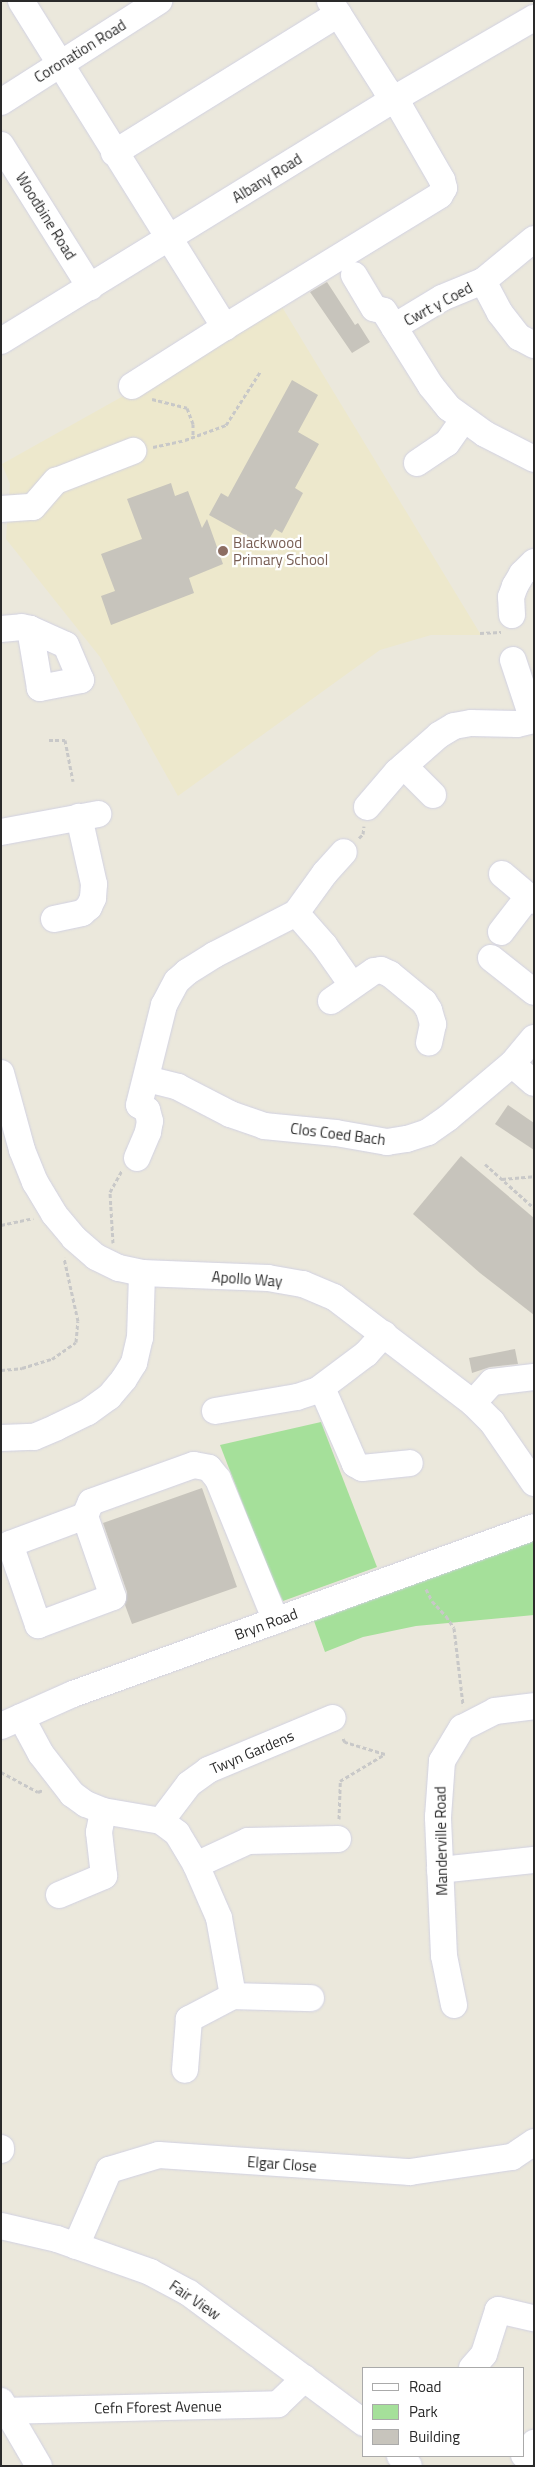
<!DOCTYPE html>
<html>
<head>
<meta charset="utf-8">
<style>
	body { margin:0 }
	#map { position:relative; width:535px; height:2467px; overflow:hidden; background:#ebe8dc; font-family:"Titillium Web",sans-serif }
	div>[style] { position:absolute }
	[style*='--x'] { left:calc(var(--x)*1px); top:calc(var(--y)*1px); width:calc(var(--w)*1px); rotate:calc(var(--a)*1deg) }
	.education>* { inset:0; background:#ede8cc }
	.green>* { inset:0; background:#a5e09a }
	.building>* { inset:0; background:#c7c4bc }
	.path>* { height:3px; margin-top:-1.5px; transform-origin:0; background:repeating-linear-gradient(90deg,#c8c8c8 0 4px,transparent 0 6.5px) }
	.roads { filter:drop-shadow(0 0 1px #d1d1e2) drop-shadow(0 0 1px #d1d1e2) }
	.minor>* { height:26px; margin:-13px; padding:0 13px; transform-origin:13px; border-radius:13px; background:#fff }
	.dots>* { width:14px; height:14px; translate:-50% -50%; box-sizing:border-box; border:2px solid #fff; border-radius:50% }
	span { translate:-50% -50%; white-space:nowrap; text-align:center; line-height:1.15; -webkit-text-stroke:4.5px #fff; paint-order:stroke }
	.street-label { font-size:15px; color:#2a2a2a }
	.education-label { font-size:15px; color:#785e54 }
	.left { translate:0 -50%; text-align:left }
	.frame { position:absolute; inset:0; border:2px solid #2a2a2a; pointer-events:none }
	.legend { position:absolute; left:362px; top:2367px; width:162px; height:90px; box-sizing:border-box; background:#fff; border:1px solid #aaa; margin:0; padding:6px 9px; list-style:none; font-size:15px; color:#2a2a2a }
	.legend li { display:flex; align-items:center; gap:10px; height:25px }
	.legend b { width:25px; border:1px solid #aaa }
</style>
</head>
<body>
<div id="map">
	<div class="education">
		<div style="clip-path:polygon(279px 302px,481px 635px,431px 635px,380px 650px,178px 796px,100px 657px,6px 539px,10px 484px,2px 464px,134px 390px)"></div>
	</div>
	<div class="green">
		<div style="clip-path:polygon(321px 1422px,377px 1567px,283px 1601px,271px 1577px,220px 1445px)"></div>
		<div style="clip-path:polygon(534px 1539px,534px 1615px,416px 1626px,363px 1637px,325px 1652px,314px 1621px)"></div>
	</div>
	<div class="building">
		<div style="clip-path:polygon(327px 282px,355px 325px,358px 323px,370px 342px,352px 353px,310px 292px)"></div>
		<div style="clip-path:polygon(292px 380px,318px 395px,298px 432px,319px 444px,295px 488px,303px 493px,282px 533px,275px 529px,265px 546px,209px 515px,221px 493px,228px 497px)"></div>
		<div style="clip-path:polygon(171px 483px,175px 496px,188px 491px,202px 528px,207px 519px,223px 564px,189px 578px,194px 593px,111px 625px,101px 596px,115px 591px,101px 554px,142px 539px,127px 499px)"></div>
		<div style="clip-path:polygon(508px 1105px,534px 1123px,534px 1150px,495px 1124px)"></div>
		<div style="clip-path:polygon(461px 1156px,534px 1218px,534px 1315px,480px 1273px,413px 1214px)"></div>
		<div style="clip-path:polygon(515px 1349px,518px 1364px,490px 1367px,472px 1373px,469px 1358px)"></div>
		<div style="clip-path:polygon(202px 1488px,237px 1587px,132px 1624px,125px 1605px,127px 1592px,103px 1523px)"></div>
	</div>
	<div class="path">
		<div style="--x:152;--y:399;--w:36;--a:14"></div>
		<div style="--x:187;--y:408;--w:17;--a:69"></div>
		<div style="--x:193;--y:424;--w:13;--a:90"></div>
		<div style="--x:153;--y:447;--w:33;--a:-12"></div>
		<div style="--x:185;--y:440;--w:44;--a:-20.1"></div>
		<div style="--x:226;--y:425;--w:63;--a:-57.3"></div>
		<div style="--x:480;--y:633;--w:21;--a:-3"></div>
		<div style="--x:49;--y:740;--w:16;--a:0"></div>
		<div style="--x:65;--y:740;--w:42;--a:79"></div>
		<div style="--x:359;--y:838;--w:6;--a:-45"></div>
		<div style="--x:363;--y:834;--w:8;--a:-83"></div>
		<div style="--x:485;--y:1164;--w:66;--a:41.9"></div>
		<div style="--x:502;--y:1179;--w:32;--a:-5"></div>
		<div style="--x:1;--y:1225;--w:33;--a:-12"></div>
		<div style="--x:113;--y:1243;--w:51;--a:-93.4"></div>
		<div style="--x:110;--y:1192;--w:25;--a:-61"></div>
		<div style="--x:1;--y:1370;--w:21;--a:-5"></div>
		<div style="--x:22;--y:1368;--w:31;--a:-17"></div>
		<div style="--x:52;--y:1359;--w:29;--a:-35"></div>
		<div style="--x:76;--y:1342;--w:21;--a:-85"></div>
		<div style="--x:78;--y:1321;--w:65;--a:-102.5"></div>
		<div style="--x:426;--y:1589;--w:13;--a:63"></div>
		<div style="--x:432;--y:1601;--w:21;--a:47"></div>
		<div style="--x:446;--y:1616;--w:14;--a:56"></div>
		<div style="--x:454;--y:1628;--w:78;--a:83.3"></div>
		<div style="--x:1;--y:1772;--w:42;--a:28.4"></div>
		<div style="--x:38;--y:1792;--w:5;--a:-22"></div>
		<div style="--x:339;--y:1819;--w:38;--a:-88"></div>
		<div style="--x:340;--y:1781;--w:52;--a:-31"></div>
		<div style="--x:385;--y:1754;--w:42;--a:-163.3"></div>
		<div style="--x:345;--y:1742;--w:6;--a:-121"></div>
	</div>
	<div class="roads">
		<div class="minor">
			<div style="--x:21;--y:1;--w:385;--a:58"></div>
			<div style="--x:225;--y:327;--w:252;--a:-31.5"></div>
			<div style="--x:440;--y:195;--w:8;--a:-60"></div>
			<div style="--x:444;--y:188;--w:8;--a:-104"></div>
			<div style="--x:442;--y:180;--w:82;--a:-120"></div>
			<div style="--x:401;--y:109;--w:25;--a:-127"></div>
			<div style="--x:386;--y:89;--w:104;--a:-122.5"></div>
			<div style="--x:1;--y:102;--w:188;--a:-32.6"></div>
			<div style="--x:1;--y:145;--w:168;--a:57.9"></div>
			<div style="--x:114;--y:153;--w:264;--a:-31.8"></div>
			<div style="--x:534;--y:239;--w:66;--a:140.5"></div>
			<div style="--x:483;--y:281;--w:44;--a:157.5"></div>
			<div style="--x:442;--y:298;--w:56;--a:148.9"></div>
			<div style="--x:394;--y:327;--w:70;--a:57.9"></div>
			<div style="--x:431;--y:386;--w:28;--a:51"></div>
			<div style="--x:449;--y:408;--w:44;--a:35.8"></div>
			<div style="--x:485;--y:434;--w:55;--a:27"></div>
			<div style="--x:354;--y:275;--w:39;--a:59"></div>
			<div style="--x:374;--y:308;--w:10;--a:17"></div>
			<div style="--x:384;--y:311;--w:19;--a:58"></div>
			<div style="--x:483;--y:281;--w:36;--a:62"></div>
			<div style="--x:500;--y:313;--w:31;--a:52"></div>
			<div style="--x:519;--y:337;--w:17;--a:28"></div>
			<div style="--x:1;--y:341;--w:462;--a:-31.6"></div>
			<div style="--x:394;--y:99;--w:162;--a:-30.1"></div>
			<div style="--x:132;--y:386;--w:110;--a:-32.4"></div>
			<div style="--x:417;--y:463;--w:36;--a:-34"></div>
			<div style="--x:447;--y:443;--w:29;--a:-55"></div>
			<div style="--x:1;--y:509;--w:32;--a:-4"></div>
			<div style="--x:33;--y:507;--w:35;--a:-49"></div>
			<div style="--x:56;--y:481;--w:83;--a:-21.3"></div>
			<div style="--x:512;--y:615;--w:18;--a:-93"></div>
			<div style="--x:511;--y:597;--w:12;--a:-70"></div>
			<div style="--x:515;--y:586;--w:14;--a:-60"></div>
			<div style="--x:522;--y:574;--w:17;--a:-45"></div>
			<div style="--x:1;--y:629;--w:21;--a:-5"></div>
			<div style="--x:22;--y:627;--w:8;--a:14"></div>
			<div style="--x:30;--y:629;--w:39;--a:24"></div>
			<div style="--x:66;--y:645;--w:38;--a:67"></div>
			<div style="--x:81;--y:680;--w:42;--a:169"></div>
			<div style="--x:40;--y:688;--w:60;--a:-99.6"></div>
			<div style="--x:513;--y:660;--w:63;--a:71.6"></div>
			<div style="--x:404;--y:766;--w:41;--a:45"></div>
			<div style="--x:367;--y:807;--w:46;--a:-49.4"></div>
			<div style="--x:397;--y:772;--w:56;--a:-41.4"></div>
			<div style="--x:439;--y:735;--w:17;--a:-31"></div>
			<div style="--x:454;--y:726;--w:17;--a:-10"></div>
			<div style="--x:471;--y:723;--w:46;--a:1.2"></div>
			<div style="--x:517;--y:724;--w:17;--a:-13"></div>
			<div style="--x:1;--y:832;--w:99;--a:-10.5"></div>
			<div style="--x:502;--y:874;--w:42;--a:40.2"></div>
			<div style="--x:296;--y:913;--w:43;--a:48.8"></div>
			<div style="--x:324;--y:945;--w:49;--a:55"></div>
			<div style="--x:54;--y:919;--w:29;--a:-12"></div>
			<div style="--x:82;--y:913;--w:9;--a:-41"></div>
			<div style="--x:89;--y:907;--w:10;--a:-66"></div>
			<div style="--x:93;--y:898;--w:14;--a:-86"></div>
			<div style="--x:94;--y:884;--w:69;--a:-102.6"></div>
			<div style="--x:501;--y:932;--w:44;--a:-52.4"></div>
			<div style="--x:491;--y:958;--w:55;--a:38.3"></div>
			<div style="--x:331;--y:1001;--w:52;--a:-34.9"></div>
			<div style="--x:374;--y:971;--w:7;--a:-8"></div>
			<div style="--x:381;--y:970;--w:10;--a:24"></div>
			<div style="--x:390;--y:974;--w:44;--a:39.5"></div>
			<div style="--x:424;--y:1002;--w:9;--a:58"></div>
			<div style="--x:429;--y:1010;--w:15;--a:74"></div>
			<div style="--x:433;--y:1024;--w:19;--a:102"></div>
			<div style="--x:512;--y:1064;--w:29;--a:41"></div>
			<div style="--x:1;--y:1073;--w:80;--a:74.7"></div>
			<div style="--x:22;--y:1150;--w:35;--a:68"></div>
			<div style="--x:35;--y:1182;--w:37;--a:59"></div>
			<div style="--x:54;--y:1214;--w:31;--a:50"></div>
			<div style="--x:74;--y:1238;--w:29;--a:41"></div>
			<div style="--x:96;--y:1257;--w:25;--a:26"></div>
			<div style="--x:119;--y:1268;--w:24;--a:12"></div>
			<div style="--x:142;--y:1273;--w:126;--a:2.3"></div>
			<div style="--x:268;--y:1278;--w:36;--a:10"></div>
			<div style="--x:303;--y:1284;--w:34;--a:23"></div>
			<div style="--x:334;--y:1297;--w:175;--a:37.3"></div>
			<div style="--x:473;--y:1403;--w:27;--a:45"></div>
			<div style="--x:492;--y:1422;--w:74;--a:55.5"></div>
			<div style="--x:147;--y:1079;--w:32;--a:14"></div>
			<div style="--x:178;--y:1087;--w:59;--a:27.4"></div>
			<div style="--x:230;--y:1114;--w:36;--a:19"></div>
			<div style="--x:264;--y:1126;--w:72;--a:5.6"></div>
			<div style="--x:336;--y:1133;--w:52;--a:10"></div>
			<div style="--x:387;--y:1142;--w:20;--a:-9"></div>
			<div style="--x:407;--y:1139;--w:22;--a:-18"></div>
			<div style="--x:428;--y:1132;--w:24;--a:-35"></div>
			<div style="--x:448;--y:1118;--w:84;--a:-40.2"></div>
			<div style="--x:512;--y:1064;--w:34;--a:-50"></div>
			<div style="--x:137;--y:1158;--w:28;--a:-67"></div>
			<div style="--x:148;--y:1132;--w:11;--a:-80"></div>
			<div style="--x:150;--y:1121;--w:11;--a:-105"></div>
			<div style="--x:147;--y:1110;--w:9;--a:-148"></div>
			<div style="--x:139;--y:1105;--w:103;--a:-76"></div>
			<div style="--x:164;--y:1005;--w:27;--a:-62"></div>
			<div style="--x:177;--y:981;--w:13;--a:-42"></div>
			<div style="--x:187;--y:972;--w:32;--a:-32"></div>
			<div style="--x:214;--y:955;--w:92;--a:-27.1"></div>
			<div style="--x:296;--y:913;--w:49;--a:-54.1"></div>
			<div style="--x:325;--y:873;--w:28;--a:-48"></div>
			<div style="--x:322;--y:1388;--w:83;--a:66.5"></div>
			<div style="--x:355;--y:1464;--w:8;--a:30"></div>
			<div style="--x:362;--y:1468;--w:48;--a:-5.9"></div>
			<div style="--x:473;--y:1403;--w:28;--a:-48"></div>
			<div style="--x:492;--y:1382;--w:42;--a:-6.8"></div>
			<div style="--x:215;--y:1411;--w:83;--a:-9.7"></div>
			<div style="--x:297;--y:1397;--w:22;--a:-18"></div>
			<div style="--x:318;--y:1390;--w:60;--a:-36.9"></div>
			<div style="--x:366;--y:1354;--w:27;--a:-48"></div>
			<div style="--x:1;--y:1438;--w:33;--a:-2"></div>
			<div style="--x:34;--y:1437;--w:25;--a:-23"></div>
			<div style="--x:57;--y:1427;--w:34;--a:-26"></div>
			<div style="--x:88;--y:1412;--w:26;--a:-36"></div>
			<div style="--x:109;--y:1397;--w:23;--a:-50"></div>
			<div style="--x:124;--y:1379;--w:19;--a:-58"></div>
			<div style="--x:134;--y:1363;--w:26;--a:-77"></div>
			<div style="--x:140;--y:1338;--w:65;--a:-88.2"></div>
			<div style="--x:85;--y:1516;--w:80;--a:159.5"></div>
			<div style="--x:10;--y:1544;--w:86;--a:70.9"></div>
			<div style="--x:38;--y:1625;--w:80;--a:-20.5"></div>
			<div style="--x:113;--y:1597;--w:86;--a:-109.1"></div>
			<div style="--x:85;--y:1516;--w:15;--a:-67"></div>
			<div style="--x:91;--y:1502;--w:109;--a:-19.8"></div>
			<div style="--x:194;--y:1465;--w:15;--a:11"></div>
			<div style="--x:209;--y:1468;--w:14;--a:51"></div>
			<div style="--x:218;--y:1479;--w:153;--a:67.8"></div>
			<div style="--x:21;--y:1717;--w:42;--a:61.6"></div>
			<div style="--x:41;--y:1754;--w:51;--a:52.2"></div>
			<div style="--x:72;--y:1794;--w:17;--a:36"></div>
			<div style="--x:86;--y:1804;--w:18;--a:22"></div>
			<div style="--x:103;--y:1811;--w:59;--a:9.8"></div>
			<div style="--x:161;--y:1821;--w:20;--a:37"></div>
			<div style="--x:177;--y:1833;--w:37;--a:59"></div>
			<div style="--x:196;--y:1865;--w:58;--a:66.5"></div>
			<div style="--x:219;--y:1918;--w:79;--a:79.8"></div>
			<div style="--x:233;--y:1996;--w:50;--a:152.4"></div>
			<div style="--x:189;--y:2019;--w:51;--a:94.5"></div>
			<div style="--x:1;--y:1726;--w:79;--a:-24"></div>
			<div style="--x:73;--y:1694;--w:490;--a:-19.9"></div>
			<div style="--x:161;--y:1821;--w:46;--a:-52.9"></div>
			<div style="--x:189;--y:1784;--w:24;--a:-36"></div>
			<div style="--x:208;--y:1770;--w:135;--a:-22.6"></div>
			<div style="--x:196;--y:1865;--w:57;--a:-24.8"></div>
			<div style="--x:248;--y:1841;--w:90;--a:-1.3"></div>
			<div style="--x:440;--y:1870;--w:95;--a:-6.1"></div>
			<div style="--x:59;--y:1895;--w:49;--a:-22.9"></div>
			<div style="--x:104;--y:1876;--w:44;--a:-96.5"></div>
			<div style="--x:99;--y:1832;--w:21;--a:-79"></div>
			<div style="--x:233;--y:1996;--w:78;--a:1.5"></div>
			<div style="--x:454;--y:2005;--w:50;--a:-101.5"></div>
			<div style="--x:444;--y:1956;--w:139;--a:-92.5"></div>
			<div style="--x:438;--y:1817;--w:56;--a:-85.9"></div>
			<div style="--x:442;--y:1761;--w:39;--a:-59"></div>
			<div style="--x:462;--y:1728;--w:37;--a:-27"></div>
			<div style="--x:495;--y:1711;--w:39;--a:-7"></div>
			<div style="--x:1;--y:2148;--w:2;--a:90"></div>
			<div style="--x:1;--y:2226;--w:57;--a:13.1"></div>
			<div style="--x:57;--y:2239;--w:99;--a:19.5"></div>
			<div style="--x:150;--y:2272;--w:44;--a:28.3"></div>
			<div style="--x:189;--y:2293;--w:218;--a:36.6"></div>
			<div style="--x:76;--y:2246;--w:83;--a:-66.5"></div>
			<div style="--x:109;--y:2170;--w:52;--a:-16.7"></div>
			<div style="--x:159;--y:2155;--w:252;--a:3.9"></div>
			<div style="--x:410;--y:2172;--w:103;--a:-8.4"></div>
			<div style="--x:512;--y:2157;--w:27;--a:-34"></div>
			<div style="--x:472;--y:2368;--w:18;--a:-49"></div>
			<div style="--x:484;--y:2354;--w:46;--a:-72.3"></div>
			<div style="--x:498;--y:2310;--w:37;--a:13"></div>
			<div style="--x:1;--y:2401;--w:75;--a:59.7"></div>
			<div style="--x:1;--y:2411;--w:277;--a:-1.4"></div>
			<div style="--x:278;--y:2404;--w:37;--a:-44"></div>
			<div style="--x:524;--y:2455;--w:16;--a:-50"></div>
			<div style="--x:400;--y:2456;--w:13;--a:48"></div>
		</div>
	</div>
	<div class="dots">
		<div style="left:223px;top:551px;background:#8d6e63"></div>
	</div>
	<div class="street-label">
		<span style="left:80px;top:51px;rotate:-32deg">Coronation Road</span>
		<span style="left:267px;top:178px;rotate:-32deg">Albany Road</span>
		<span style="left:46px;top:216px;rotate:58deg">Woodbine Road</span>
		<span style="left:438px;top:304px;rotate:-28deg">Cwrt y Coed</span>
		<span style="left:338px;top:1134px;rotate:7deg">Clos Coed Bach</span>
		<span style="left:247px;top:1279px;rotate:4deg">Apollo Way</span>
		<span style="left:266px;top:1624px;rotate:-20deg">Bryn Road</span>
		<span style="left:252px;top:1752px;rotate:-23deg">Twyn Gardens</span>
		<span style="left:441px;top:1841px;rotate:-91deg">Manderville Road</span>
		<span style="left:282px;top:2164px;rotate:4deg">Elgar Close</span>
		<span style="left:195px;top:2300px;rotate:34deg">Fair View</span>
		<span style="left:158px;top:2407px;rotate:-1deg">Cefn Fforest Avenue</span>
	</div>
	<div class="education-label">
		<span class="left" style="left:233px;top:551px">Blackwood<br>Primary School</span>
	</div>
	<div class="frame"></div>
	<ul class="legend">
	<li><b style="height:6px;background:#fff"></b>Road</li>
	<li><b style="height:14px;background:#a5e09a"></b>Park</li>
	<li><b style="height:14px;background:#c7c4bc"></b>Building</li>
	</ul>
</div>
</body>
</html>
